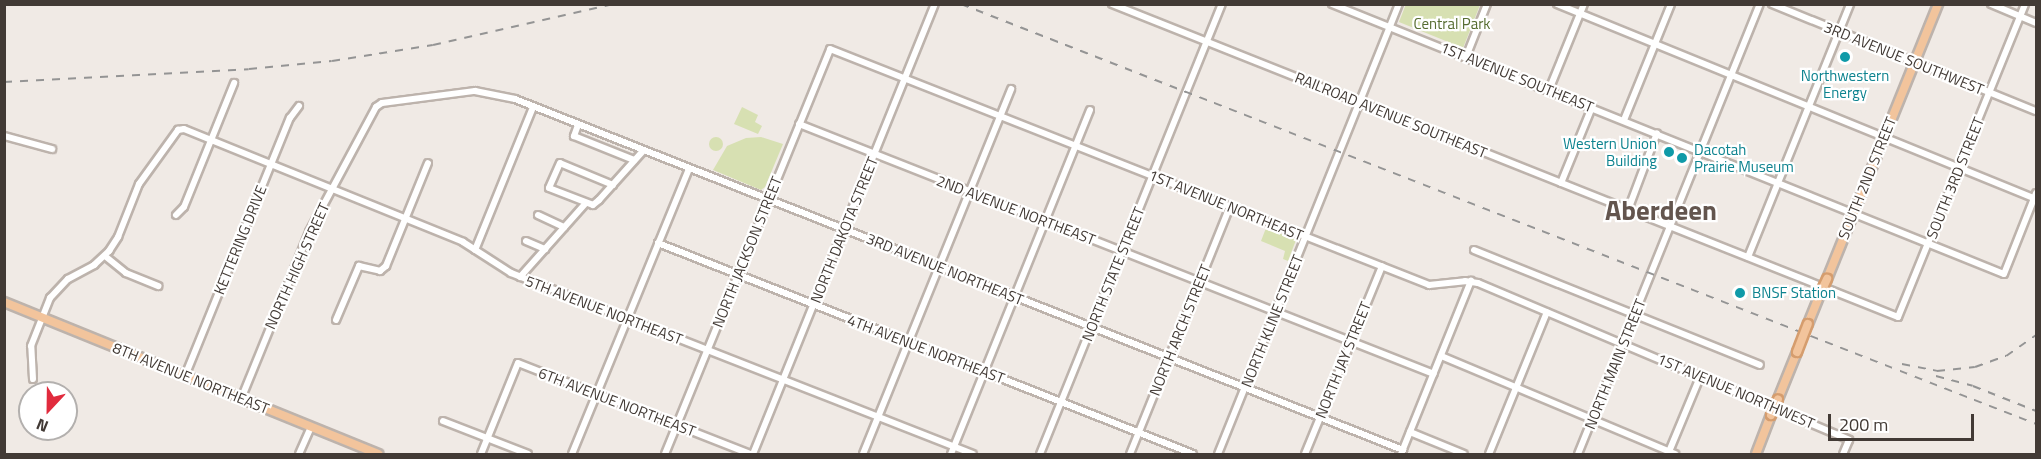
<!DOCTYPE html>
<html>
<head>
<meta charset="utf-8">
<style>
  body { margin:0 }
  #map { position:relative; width:2041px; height:459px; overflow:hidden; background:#f0eae5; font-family:"Titillium Web",sans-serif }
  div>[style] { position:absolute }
  .green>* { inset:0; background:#d7e0b2 }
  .round { border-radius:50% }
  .roads { filter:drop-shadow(2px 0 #bdb3ac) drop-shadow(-2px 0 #bdb3ac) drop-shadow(0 2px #bdb3ac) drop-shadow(0 -2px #bdb3ac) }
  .minor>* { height:6px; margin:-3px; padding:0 3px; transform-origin:3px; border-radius:3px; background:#fff }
  .major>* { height:8px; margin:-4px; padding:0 4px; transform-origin:4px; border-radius:4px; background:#f2c49c }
  .rail>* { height:1.5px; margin-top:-0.75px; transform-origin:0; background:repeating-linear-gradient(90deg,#949494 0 8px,transparent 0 16px) }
  .bridges { filter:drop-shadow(2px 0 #d59d6e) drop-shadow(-2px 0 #d59d6e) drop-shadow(0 2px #d59d6e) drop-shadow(0 -2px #d59d6e) }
  .major-bridge>* { height:8px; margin:-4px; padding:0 4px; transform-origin:4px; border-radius:4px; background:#f2c49c }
  .dots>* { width:16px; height:16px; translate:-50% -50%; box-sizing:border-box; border:3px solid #fff; border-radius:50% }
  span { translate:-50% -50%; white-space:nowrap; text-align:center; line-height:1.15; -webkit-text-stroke:4.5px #fff; paint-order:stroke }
  .park-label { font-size:15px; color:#566c30 }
  .street-label { font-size:15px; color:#423a35 }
  .culture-label { font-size:15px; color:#0d838f }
  .right { translate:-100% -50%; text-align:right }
  .left { translate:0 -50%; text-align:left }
  .town-label { font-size:27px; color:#63554e; font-weight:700 }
  .frame { position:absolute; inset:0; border:6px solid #423a35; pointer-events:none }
  .north { position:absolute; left:18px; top:381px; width:60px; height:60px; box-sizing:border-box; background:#fff; border:2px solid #b3b0ae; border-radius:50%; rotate:202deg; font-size:16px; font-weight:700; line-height:24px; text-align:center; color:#423a35 }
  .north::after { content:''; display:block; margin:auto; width:21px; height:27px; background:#e12b3d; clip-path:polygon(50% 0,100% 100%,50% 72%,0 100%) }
  .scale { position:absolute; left:1828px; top:414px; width:146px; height:27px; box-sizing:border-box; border:3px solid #423a35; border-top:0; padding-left:8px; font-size:18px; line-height:21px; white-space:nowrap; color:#423a35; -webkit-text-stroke:4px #fff; paint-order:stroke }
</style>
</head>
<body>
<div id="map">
  <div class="green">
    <div style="clip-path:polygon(1406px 4px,1480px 4px,1480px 5px,1463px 48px,1399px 22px)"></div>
    <div style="clip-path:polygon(742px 107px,758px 115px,755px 122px,762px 126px,758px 134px,734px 124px)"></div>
    <div style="clip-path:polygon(761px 137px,783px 144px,765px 187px,761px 190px,713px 170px,727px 146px,746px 138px)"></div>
    <div class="round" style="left:709px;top:137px;width:14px;height:14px"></div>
    <div style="clip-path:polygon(1266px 228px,1296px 240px,1288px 261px,1283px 259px,1285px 251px,1261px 241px)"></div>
  </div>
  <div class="roads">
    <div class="minor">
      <div style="left:1112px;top:4px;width:846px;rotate:21.71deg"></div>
      <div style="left:1898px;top:317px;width:338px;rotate:-67.9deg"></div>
      <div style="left:1332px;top:4px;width:724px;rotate:21.89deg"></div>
      <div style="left:2004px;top:274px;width:87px;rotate:-68.4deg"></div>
      <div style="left:1557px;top:4px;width:517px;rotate:22.15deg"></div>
      <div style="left:1772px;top:4px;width:285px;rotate:22.1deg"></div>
      <div style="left:1991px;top:4px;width:49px;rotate:22.9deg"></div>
      <div style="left:1466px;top:57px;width:57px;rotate:-68.4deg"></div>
      <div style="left:1549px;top:90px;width:93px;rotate:-67.9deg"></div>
      <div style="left:1624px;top:120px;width:125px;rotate:-67.9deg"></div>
      <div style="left:799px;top:124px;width:682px;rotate:21.49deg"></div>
      <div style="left:578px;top:125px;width:12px;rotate:110deg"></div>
      <div style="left:574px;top:136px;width:65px;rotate:21.8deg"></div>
      <div style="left:4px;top:136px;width:50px;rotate:15.2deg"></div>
      <div style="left:1561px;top:183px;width:82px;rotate:-67.8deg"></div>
      <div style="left:613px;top:185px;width:57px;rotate:-157.5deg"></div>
      <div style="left:560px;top:163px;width:27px;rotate:114deg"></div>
      <div style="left:549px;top:188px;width:47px;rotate:21.1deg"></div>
      <div style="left:593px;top:205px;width:8px;rotate:-40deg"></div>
      <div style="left:599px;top:200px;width:66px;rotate:-48.1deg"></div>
      <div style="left:1628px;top:210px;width:82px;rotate:-69.4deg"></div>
      <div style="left:176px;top:215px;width:11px;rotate:-45deg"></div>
      <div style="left:184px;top:207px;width:134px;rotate:-68deg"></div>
      <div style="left:538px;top:215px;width:29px;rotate:25deg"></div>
      <div style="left:526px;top:241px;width:21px;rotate:23deg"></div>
      <div style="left:658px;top:243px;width:575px;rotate:21.52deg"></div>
      <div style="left:475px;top:250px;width:154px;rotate:-67.9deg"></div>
      <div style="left:1474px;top:250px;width:308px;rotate:21.9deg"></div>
      <div style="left:105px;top:256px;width:27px;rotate:39deg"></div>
      <div style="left:126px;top:273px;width:35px;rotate:22deg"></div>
      <div style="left:1748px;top:257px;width:273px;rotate:-68deg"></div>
      <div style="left:520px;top:277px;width:98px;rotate:-48.3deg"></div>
      <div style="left:336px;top:320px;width:59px;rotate:-66.9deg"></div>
      <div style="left:359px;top:266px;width:22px;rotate:13deg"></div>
      <div style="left:380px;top:271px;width:8px;rotate:-40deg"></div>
      <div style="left:386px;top:266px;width:111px;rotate:-67.8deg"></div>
      <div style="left:1441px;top:356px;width:254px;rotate:22.7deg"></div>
      <div style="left:185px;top:376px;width:279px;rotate:-67.9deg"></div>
      <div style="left:290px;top:118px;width:15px;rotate:-53deg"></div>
      <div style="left:33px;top:379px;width:33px;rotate:-93deg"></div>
      <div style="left:31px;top:346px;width:52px;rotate:-68.4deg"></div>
      <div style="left:50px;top:298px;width:26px;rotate:-47deg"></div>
      <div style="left:68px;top:279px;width:30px;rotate:-28deg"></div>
      <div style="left:94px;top:265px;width:21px;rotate:-43deg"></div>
      <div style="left:109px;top:251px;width:17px;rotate:-57deg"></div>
      <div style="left:118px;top:237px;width:57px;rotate:-68.4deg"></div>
      <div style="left:139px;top:184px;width:67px;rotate:-54.2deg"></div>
      <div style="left:178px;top:130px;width:6px;rotate:-9deg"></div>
      <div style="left:184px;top:129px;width:301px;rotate:22deg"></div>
      <div style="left:463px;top:242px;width:57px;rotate:32.9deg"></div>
      <div style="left:511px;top:273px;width:496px;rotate:21.4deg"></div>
      <div style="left:241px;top:399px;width:180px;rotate:-67.8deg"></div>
      <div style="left:309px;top:232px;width:142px;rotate:-61.8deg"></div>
      <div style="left:376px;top:107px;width:7px;rotate:-34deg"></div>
      <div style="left:382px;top:103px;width:94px;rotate:-7.4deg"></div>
      <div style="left:475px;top:91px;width:41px;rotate:11.3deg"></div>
      <div style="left:515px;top:99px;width:955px;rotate:21.57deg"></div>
      <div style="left:443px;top:421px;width:91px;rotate:21.2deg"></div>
      <div style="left:1410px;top:432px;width:58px;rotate:22.2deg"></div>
      <div style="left:299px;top:454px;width:30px;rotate:-66deg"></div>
      <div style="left:481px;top:454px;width:98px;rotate:-67.9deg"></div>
      <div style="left:518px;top:363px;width:249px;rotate:21.4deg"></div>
      <div style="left:572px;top:454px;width:308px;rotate:-67.7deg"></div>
      <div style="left:665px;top:454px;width:437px;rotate:-67.8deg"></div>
      <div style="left:830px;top:49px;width:644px;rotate:21.5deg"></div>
      <div style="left:1429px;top:285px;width:36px;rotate:-6deg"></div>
      <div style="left:1465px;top:281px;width:13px;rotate:9deg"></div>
      <div style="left:1478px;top:283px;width:403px;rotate:22.9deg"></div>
      <div style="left:1849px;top:440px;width:15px;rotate:113deg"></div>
      <div style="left:753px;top:454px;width:485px;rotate:-68deg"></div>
      <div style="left:863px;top:454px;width:394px;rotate:-67.9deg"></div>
      <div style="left:951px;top:454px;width:371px;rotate:-68deg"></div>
      <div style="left:1040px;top:454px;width:485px;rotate:-68deg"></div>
      <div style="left:1130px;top:454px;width:267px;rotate:-68deg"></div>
      <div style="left:1218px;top:454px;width:485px;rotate:-68.1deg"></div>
      <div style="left:1305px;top:454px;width:203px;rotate:-67.7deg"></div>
      <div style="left:1401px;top:454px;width:187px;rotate:-68deg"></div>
      <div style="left:1489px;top:454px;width:153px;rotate:-67.8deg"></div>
      <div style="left:1578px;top:454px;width:485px;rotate:-68deg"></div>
      <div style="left:1668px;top:454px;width:83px;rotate:-67.4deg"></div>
    </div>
    <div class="major">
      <div style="left:1827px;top:279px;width:297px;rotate:-68deg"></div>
      <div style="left:4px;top:302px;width:404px;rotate:22.1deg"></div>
      <div style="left:1808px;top:324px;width:32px;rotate:-68deg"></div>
      <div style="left:1778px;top:399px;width:51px;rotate:-68deg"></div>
      <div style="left:1756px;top:454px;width:42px;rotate:-69deg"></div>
    </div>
  </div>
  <div class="rail">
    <div style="left:961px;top:4px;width:1154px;rotate:21.34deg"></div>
    <div style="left:4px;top:82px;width:245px;rotate:-3deg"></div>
    <div style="left:249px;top:69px;width:83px;rotate:-5.5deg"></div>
    <div style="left:332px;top:61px;width:102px;rotate:-9deg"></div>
    <div style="left:433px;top:45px;width:185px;rotate:-12.8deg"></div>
    <div style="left:1902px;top:364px;width:36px;rotate:11deg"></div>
    <div style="left:1937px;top:371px;width:38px;rotate:-6deg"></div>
    <div style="left:1975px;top:367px;width:33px;rotate:-20deg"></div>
    <div style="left:2006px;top:356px;width:37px;rotate:-35deg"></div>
    <div style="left:1936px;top:376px;width:38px;rotate:15deg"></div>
    <div style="left:1973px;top:386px;width:68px;rotate:21.6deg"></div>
  </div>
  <div class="bridges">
    <div class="major-bridge">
      <div style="left:1820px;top:294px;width:17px;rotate:-65deg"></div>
      <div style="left:1797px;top:352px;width:30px;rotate:-69deg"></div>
      <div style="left:1771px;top:415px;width:17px;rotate:-66deg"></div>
    </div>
  </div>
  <div class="dots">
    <div style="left:1845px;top:57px;background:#0f9aa8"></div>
    <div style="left:1669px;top:152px;background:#0f9aa8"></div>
    <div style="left:1682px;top:158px;background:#0f9aa8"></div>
    <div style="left:1740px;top:293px;background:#0f9aa8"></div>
  </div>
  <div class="park-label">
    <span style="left:1452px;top:24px">Central Park</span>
  </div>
  <div class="street-label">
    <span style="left:1904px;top:58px;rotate:22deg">3RD AVENUE SOUTHWEST</span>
    <span style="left:1517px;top:77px;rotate:22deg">1ST AVENUE SOUTHEAST</span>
    <span style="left:1391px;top:115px;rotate:22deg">RAILROAD AVENUE SOUTHEAST</span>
    <span style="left:1867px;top:178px;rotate:-68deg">SOUTH 2ND STREET</span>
    <span style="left:1955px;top:178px;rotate:-68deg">SOUTH 3RD STREET</span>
    <span style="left:1226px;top:205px;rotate:22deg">1ST AVENUE NORTHEAST</span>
    <span style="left:1016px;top:210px;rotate:21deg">2ND AVENUE NORTHEAST</span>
    <span style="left:844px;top:230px;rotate:-68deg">NORTH DAKOTA STREET</span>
    <span style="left:240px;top:240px;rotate:-68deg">KETTERING DRIVE</span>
    <span style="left:747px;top:252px;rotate:-68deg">NORTH JACKSON STREET</span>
    <span style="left:297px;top:266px;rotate:-66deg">NORTH HIGH STREET</span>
    <span style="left:945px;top:269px;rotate:22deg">3RD AVENUE NORTHEAST</span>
    <span style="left:1113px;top:274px;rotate:-68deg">NORTH STATE STREET</span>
    <span style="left:604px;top:310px;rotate:21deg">5TH AVENUE NORTHEAST</span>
    <span style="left:1272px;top:321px;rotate:-68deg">NORTH KLINE STREET</span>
    <span style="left:1180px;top:330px;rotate:-68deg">NORTH ARCH STREET</span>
    <span style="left:926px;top:349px;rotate:21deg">4TH AVENUE NORTHEAST</span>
    <span style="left:1343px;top:360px;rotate:-68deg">NORTH JAY STREET</span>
    <span style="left:1615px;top:364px;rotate:-68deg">NORTH MAIN STREET</span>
    <span style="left:191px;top:378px;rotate:22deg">8TH AVENUE NORTHEAST</span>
    <span style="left:1736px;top:391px;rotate:23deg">1ST AVENUE NORTHWEST</span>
    <span style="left:617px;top:402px;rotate:21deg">6TH AVENUE NORTHEAST</span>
  </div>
  <div class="culture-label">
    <span style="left:1845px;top:84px">Northwestern<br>Energy</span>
    <span class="right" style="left:1657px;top:152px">Western Union<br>Building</span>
    <span class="left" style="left:1694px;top:158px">Dacotah<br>Prairie Museum</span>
    <span class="left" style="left:1752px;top:293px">BNSF Station</span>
  </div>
  <div class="town-label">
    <span style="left:1661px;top:210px">Aberdeen</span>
  </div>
  <div class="frame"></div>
  <div class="north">N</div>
  <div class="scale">200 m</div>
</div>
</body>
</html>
